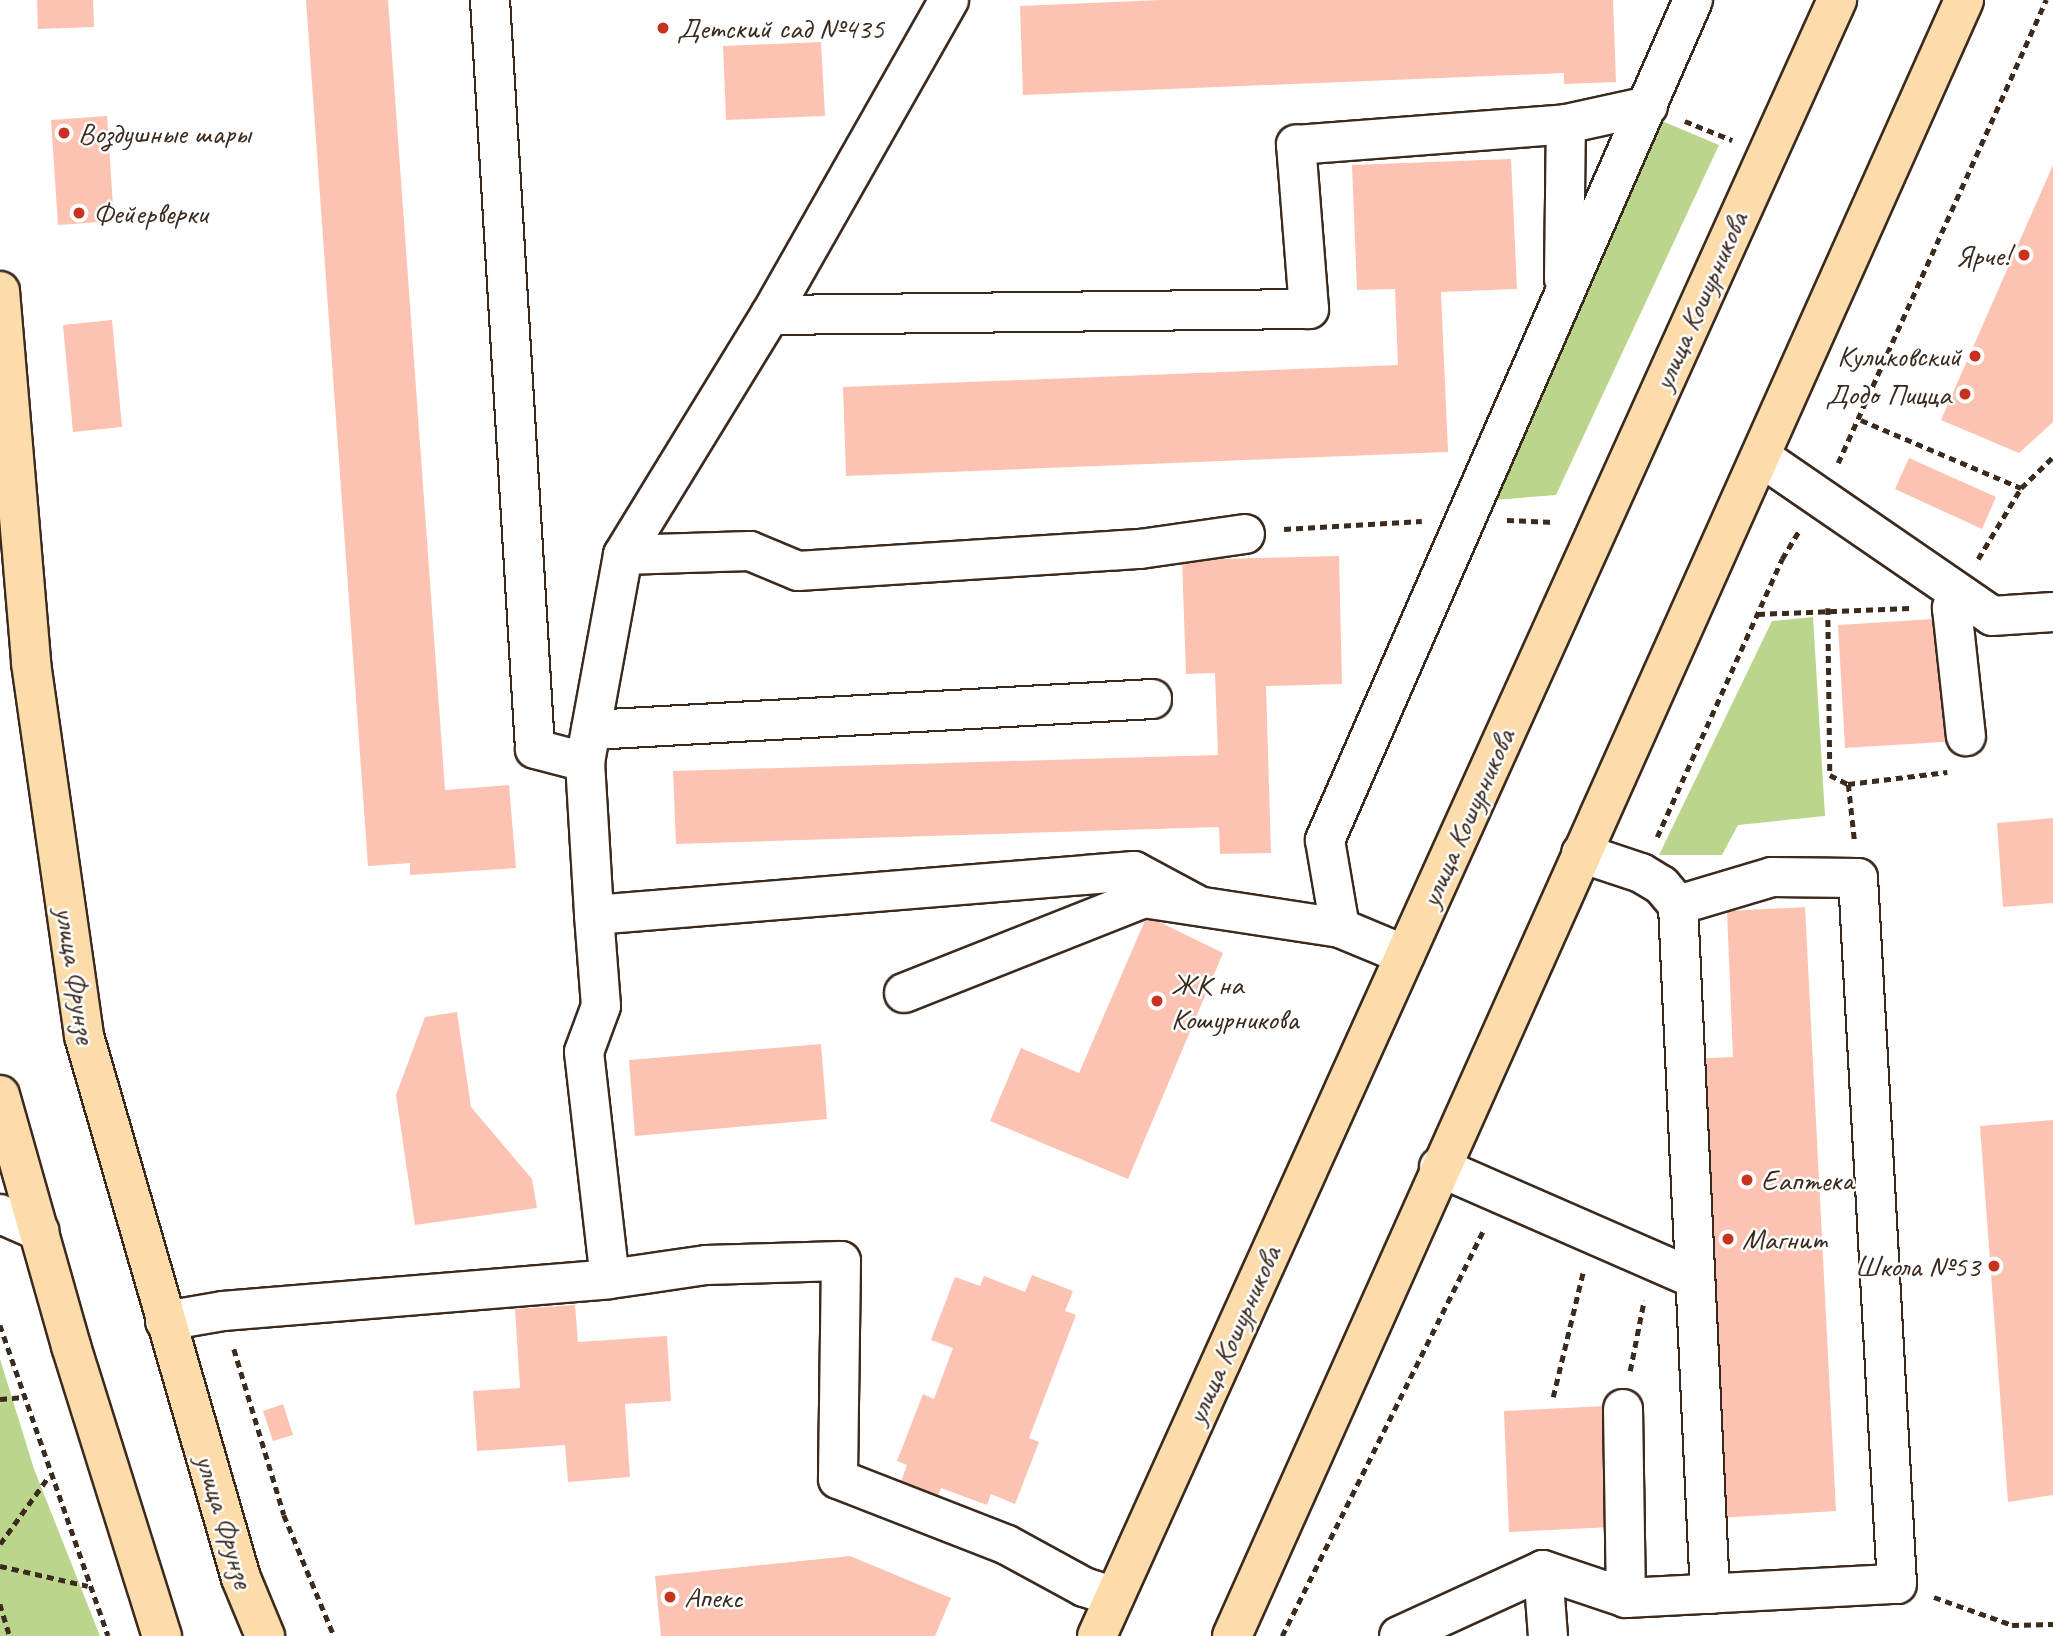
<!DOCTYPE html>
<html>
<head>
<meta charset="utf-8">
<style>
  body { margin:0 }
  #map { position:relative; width:2053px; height:1636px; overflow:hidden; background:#fff; font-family:Caveat,sans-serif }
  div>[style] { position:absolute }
  .green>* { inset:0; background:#bcd58c }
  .building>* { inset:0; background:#fcc3b2 }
  .path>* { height:4.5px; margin-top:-2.25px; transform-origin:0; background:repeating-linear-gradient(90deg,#3b2a1e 0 7px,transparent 0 12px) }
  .roads { filter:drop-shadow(2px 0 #3b2a1e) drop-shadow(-2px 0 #3b2a1e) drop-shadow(0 2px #3b2a1e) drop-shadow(0 -2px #3b2a1e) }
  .minor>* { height:38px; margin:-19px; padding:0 19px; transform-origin:19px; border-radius:19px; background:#fff }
  .major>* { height:38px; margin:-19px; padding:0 19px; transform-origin:19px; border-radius:19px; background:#fddcac }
  .dots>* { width:19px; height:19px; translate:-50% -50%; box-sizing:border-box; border:4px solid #fff; border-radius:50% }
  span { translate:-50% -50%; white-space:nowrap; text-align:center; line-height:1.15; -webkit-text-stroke:5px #fff; paint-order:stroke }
  .poi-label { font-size:30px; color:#3b2a1e }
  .left { translate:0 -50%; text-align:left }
  .right { translate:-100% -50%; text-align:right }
  .street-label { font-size:30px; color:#3b2a1e }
</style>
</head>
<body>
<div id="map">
  <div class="green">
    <div style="clip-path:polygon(1655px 118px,1719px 145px,1556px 495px,1482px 501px)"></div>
    <div style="clip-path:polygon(1813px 617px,1825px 816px,1738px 825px,1722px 855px,1659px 855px,1772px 621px)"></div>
    <div style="clip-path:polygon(0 1359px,34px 1469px,100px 1636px,0 1636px)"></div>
  </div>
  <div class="building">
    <div style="clip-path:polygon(37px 0,93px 0,94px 27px,38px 29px)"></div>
    <div style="clip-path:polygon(306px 0,388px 0,445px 790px,509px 785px,516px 868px,410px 875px,410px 863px,368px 866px)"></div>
    <div style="clip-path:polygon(1161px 0,1613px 0,1616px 82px,1564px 84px,1564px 73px,1023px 95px,1020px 6px)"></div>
    <div style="clip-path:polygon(821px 42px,825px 116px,726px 120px,723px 46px)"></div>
    <div style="clip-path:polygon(107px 116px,114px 221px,58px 225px,51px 120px)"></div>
    <div style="clip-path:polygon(1511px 159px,1517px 289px,1441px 292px,1448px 452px,846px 476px,843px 387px,1398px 365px,1395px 289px,1357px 290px,1352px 165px)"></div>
    <div style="clip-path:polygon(2053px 165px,2053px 422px,2019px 453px,1941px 420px)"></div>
    <div style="clip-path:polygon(112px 320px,122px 427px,73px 432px,63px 325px)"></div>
    <div style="clip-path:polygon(1909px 458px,1996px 497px,1982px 529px,1895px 489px)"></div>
    <div style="clip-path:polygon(1339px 556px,1342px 684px,1266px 686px,1271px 853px,1220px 854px,1219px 827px,676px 844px,673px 771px,1218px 755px,1215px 673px,1186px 674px,1182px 560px)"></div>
    <div style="clip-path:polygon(1950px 618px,1958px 741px,1845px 748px,1838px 625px)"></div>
    <div style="clip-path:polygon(2053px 818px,2053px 903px,2003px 907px,1997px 823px)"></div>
    <div style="clip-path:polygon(1805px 907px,1836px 1511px,1716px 1518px,1691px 1059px,1733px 1057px,1727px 911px)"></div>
    <div style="clip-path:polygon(1147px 916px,1223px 953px,1128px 1179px,990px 1121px,1021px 1048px,1079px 1073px)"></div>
    <div style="clip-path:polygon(457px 1012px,471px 1107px,532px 1179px,537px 1208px,415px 1225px,396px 1095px,425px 1017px)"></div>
    <div style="clip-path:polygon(821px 1044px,827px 1119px,635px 1136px,629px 1060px)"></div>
    <div style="clip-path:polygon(2053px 1120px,2053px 1495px,2008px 1502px,1980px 1126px)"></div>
    <div style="clip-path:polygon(1032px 1275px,1073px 1291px,1065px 1311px,1076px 1315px,1029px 1438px,1039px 1442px,1015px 1504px,991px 1494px,987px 1505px,941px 1488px,934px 1507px,897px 1493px,907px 1465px,897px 1461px,923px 1394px,934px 1399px,953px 1348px,931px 1340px,955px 1277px,980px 1286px,984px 1276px,1025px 1292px)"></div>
    <div style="clip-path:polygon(575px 1305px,578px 1342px,667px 1336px,671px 1401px,625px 1404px,630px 1477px,568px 1482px,565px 1445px,477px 1451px,473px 1391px,520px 1388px,515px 1309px)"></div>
    <div style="clip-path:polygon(283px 1404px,293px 1435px,273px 1441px,263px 1411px)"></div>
    <div style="clip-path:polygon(1607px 1406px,1613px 1527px,1509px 1532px,1504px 1411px)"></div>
    <div style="clip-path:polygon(850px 1556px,951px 1598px,935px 1636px,661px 1636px,655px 1576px)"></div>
  </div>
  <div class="path">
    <div style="left:1685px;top:121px;width:51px;rotate:22deg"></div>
    <div style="left:1861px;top:420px;width:174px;rotate:23deg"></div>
    <div style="left:2021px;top:488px;width:45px;rotate:-44.1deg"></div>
    <div style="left:1838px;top:463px;width:508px;rotate:-65.81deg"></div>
    <div style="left:1507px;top:520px;width:48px;rotate:2.4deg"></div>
    <div style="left:1284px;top:529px;width:138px;rotate:-3.3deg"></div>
    <div style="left:1978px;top:559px;width:83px;rotate:-58.8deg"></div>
    <div style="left:1828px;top:608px;width:167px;rotate:89.3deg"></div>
    <div style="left:1830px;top:775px;width:20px;rotate:27deg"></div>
    <div style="left:1758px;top:614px;width:152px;rotate:-2.3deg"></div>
    <div style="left:1657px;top:837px;width:305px;rotate:-65.8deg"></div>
    <div style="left:1782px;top:559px;width:33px;rotate:-59deg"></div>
    <div style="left:1854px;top:839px;width:55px;rotate:-96.2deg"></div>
    <div style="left:1848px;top:784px;width:100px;rotate:-6.9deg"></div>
    <div style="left:0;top:1325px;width:329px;rotate:70.8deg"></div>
    <div style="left:234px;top:1349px;width:173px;rotate:73.2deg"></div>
    <div style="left:284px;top:1515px;width:131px;rotate:67.5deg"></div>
    <div style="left:1630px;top:1371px;width:72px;rotate:-78.8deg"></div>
    <div style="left:1553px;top:1397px;width:129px;rotate:-76.5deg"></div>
    <div style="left:0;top:1399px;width:24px;rotate:-5deg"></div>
    <div style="left:0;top:1544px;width:84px;rotate:-54.2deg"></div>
    <div style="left:0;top:1566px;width:90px;rotate:12.8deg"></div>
    <div style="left:1934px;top:1597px;width:83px;rotate:19.7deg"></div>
    <div style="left:2012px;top:1625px;width:41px;rotate:-1.4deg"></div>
    <div style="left:0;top:1604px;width:34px;rotate:73deg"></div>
    <div style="left:1282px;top:1636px;width:454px;rotate:-63.6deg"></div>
  </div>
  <div class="roads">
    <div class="minor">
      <div style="left:490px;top:0;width:750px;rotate:86.56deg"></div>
      <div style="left:535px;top:749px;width:52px;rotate:14.6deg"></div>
      <div style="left:949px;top:0;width:362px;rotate:119.6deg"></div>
      <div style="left:770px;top:315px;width:281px;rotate:121.5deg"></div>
      <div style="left:623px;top:555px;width:210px;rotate:100.4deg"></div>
      <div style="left:585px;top:762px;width:153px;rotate:86.6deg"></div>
      <div style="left:594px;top:915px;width:542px;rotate:-4.66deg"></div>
      <div style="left:1134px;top:871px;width:74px;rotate:28.3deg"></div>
      <div style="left:1564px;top:279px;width:155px;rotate:-89.3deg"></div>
      <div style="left:770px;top:315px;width:539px;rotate:-0.64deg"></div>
      <div style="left:1309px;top:309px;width:165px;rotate:-94.5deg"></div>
      <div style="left:1296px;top:145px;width:271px;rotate:-4.4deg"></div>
      <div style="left:1566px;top:124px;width:84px;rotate:-12.4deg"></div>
      <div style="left:1761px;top:457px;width:280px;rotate:34.5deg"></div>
      <div style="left:1992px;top:616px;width:61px;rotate:-3.8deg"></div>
      <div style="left:623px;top:555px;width:127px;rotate:-1.8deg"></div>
      <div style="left:750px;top:551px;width:52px;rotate:22.6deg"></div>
      <div style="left:798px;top:571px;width:343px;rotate:-3.7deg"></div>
      <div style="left:1140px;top:549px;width:106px;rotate:-8.1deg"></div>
      <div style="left:1957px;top:594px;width:15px;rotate:110deg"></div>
      <div style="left:1952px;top:608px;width:129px;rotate:83.8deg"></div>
      <div style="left:591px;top:730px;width:562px;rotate:-3.16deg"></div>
      <div style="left:1678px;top:905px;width:690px;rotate:87.34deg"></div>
      <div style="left:594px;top:915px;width:91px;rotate:85.6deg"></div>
      <div style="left:601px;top:1006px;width:49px;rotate:110.3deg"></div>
      <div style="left:584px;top:1052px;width:228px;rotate:83.5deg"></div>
      <div style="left:1405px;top:955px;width:70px;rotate:-157.4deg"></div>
      <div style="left:1340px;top:928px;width:89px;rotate:-99.7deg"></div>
      <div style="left:1325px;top:840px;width:917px;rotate:-66.34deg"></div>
      <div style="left:904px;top:993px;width:258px;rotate:-21.6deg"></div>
      <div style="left:1144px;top:898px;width:198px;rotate:8.7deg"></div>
      <div style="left:1439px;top:1167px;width:279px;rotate:23.6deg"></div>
      <div style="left:0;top:1214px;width:43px;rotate:23.6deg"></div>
      <div style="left:165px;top:1321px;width:59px;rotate:-9.8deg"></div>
      <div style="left:223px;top:1311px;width:388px;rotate:-4.7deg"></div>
      <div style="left:610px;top:1279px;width:97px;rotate:-8.3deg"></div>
      <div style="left:706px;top:1265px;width:135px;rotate:-1.7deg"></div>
      <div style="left:841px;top:1261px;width:218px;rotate:90.8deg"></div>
      <div style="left:838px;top:1479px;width:181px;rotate:21.3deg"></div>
      <div style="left:1007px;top:1545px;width:88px;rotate:28.6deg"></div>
      <div style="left:1084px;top:1587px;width:32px;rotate:18deg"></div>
      <div style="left:1623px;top:1409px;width:189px;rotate:89.1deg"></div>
      <div style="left:1543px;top:1570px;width:66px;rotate:85.7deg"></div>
      <div style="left:1399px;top:1636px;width:158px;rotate:-24.6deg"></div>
      <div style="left:1543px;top:1570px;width:88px;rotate:18.6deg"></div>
      <div style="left:1626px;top:1598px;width:271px;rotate:-3deg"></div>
      <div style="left:1897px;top:1584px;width:707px;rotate:-93.16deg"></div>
      <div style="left:1858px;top:878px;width:86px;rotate:-179.3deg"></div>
      <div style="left:1772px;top:877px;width:98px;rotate:163.4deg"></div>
      <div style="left:1678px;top:905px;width:26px;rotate:-130deg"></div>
      <div style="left:1661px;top:885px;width:23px;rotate:-149deg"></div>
      <div style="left:1641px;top:873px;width:63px;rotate:-161.6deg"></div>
    </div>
    <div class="major">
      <div style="left:0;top:291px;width:373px;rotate:85.2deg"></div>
      <div style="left:31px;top:663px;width:377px;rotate:81.9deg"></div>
      <div style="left:84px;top:1036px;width:564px;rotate:73.85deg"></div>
      <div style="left:241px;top:1578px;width:63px;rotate:67.5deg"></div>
      <div style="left:0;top:1095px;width:261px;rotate:74.2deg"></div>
      <div style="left:71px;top:1346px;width:304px;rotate:72.6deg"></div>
      <div style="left:1097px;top:1636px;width:1796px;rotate:-65.66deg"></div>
      <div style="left:1232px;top:1636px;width:1792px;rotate:-65.89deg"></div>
    </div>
  </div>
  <div class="dots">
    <div style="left:663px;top:28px;background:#c8321e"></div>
    <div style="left:64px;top:133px;background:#c8321e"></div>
    <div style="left:79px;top:213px;background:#c8321e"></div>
    <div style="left:2024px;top:255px;background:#c8321e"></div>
    <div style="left:1975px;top:356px;background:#c8321e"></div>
    <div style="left:1965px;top:394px;background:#c8321e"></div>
    <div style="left:1157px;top:1001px;background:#c8321e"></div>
    <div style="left:1747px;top:1180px;background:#c8321e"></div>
    <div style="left:1728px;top:1239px;background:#c8321e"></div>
    <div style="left:1994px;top:1266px;background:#c8321e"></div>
    <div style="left:670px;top:1597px;background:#c8321e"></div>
  </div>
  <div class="poi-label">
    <span class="left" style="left:677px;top:28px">Детский сад №435</span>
    <span class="left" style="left:78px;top:133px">Воздушные шары</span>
    <span class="left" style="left:93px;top:213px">Фейерверки</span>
    <span class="right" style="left:2010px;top:255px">Ярче!</span>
    <span class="right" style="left:1961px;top:356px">Куликовский</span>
    <span class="right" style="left:1951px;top:394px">Додо Пицца</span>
    <span class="left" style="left:1171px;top:1001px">ЖК на<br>Кошурникова</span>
    <span class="left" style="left:1761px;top:1180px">Еаптека</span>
    <span class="left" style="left:1742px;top:1239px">Магнит</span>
    <span class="right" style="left:1980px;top:1266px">Школа №53</span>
    <span class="left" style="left:684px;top:1597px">Апекс</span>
  </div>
  <div class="street-label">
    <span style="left:1700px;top:301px;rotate:-66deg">улица Кошурникова</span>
    <span style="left:1467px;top:818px;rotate:-66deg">улица Кошурникова</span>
    <span style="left:76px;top:975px;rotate:81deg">улица Фрунзе</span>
    <span style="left:1233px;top:1335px;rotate:-66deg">улица Кошурникова</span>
    <span style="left:225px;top:1521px;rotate:73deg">улица Фрунзе</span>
  </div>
</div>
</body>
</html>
